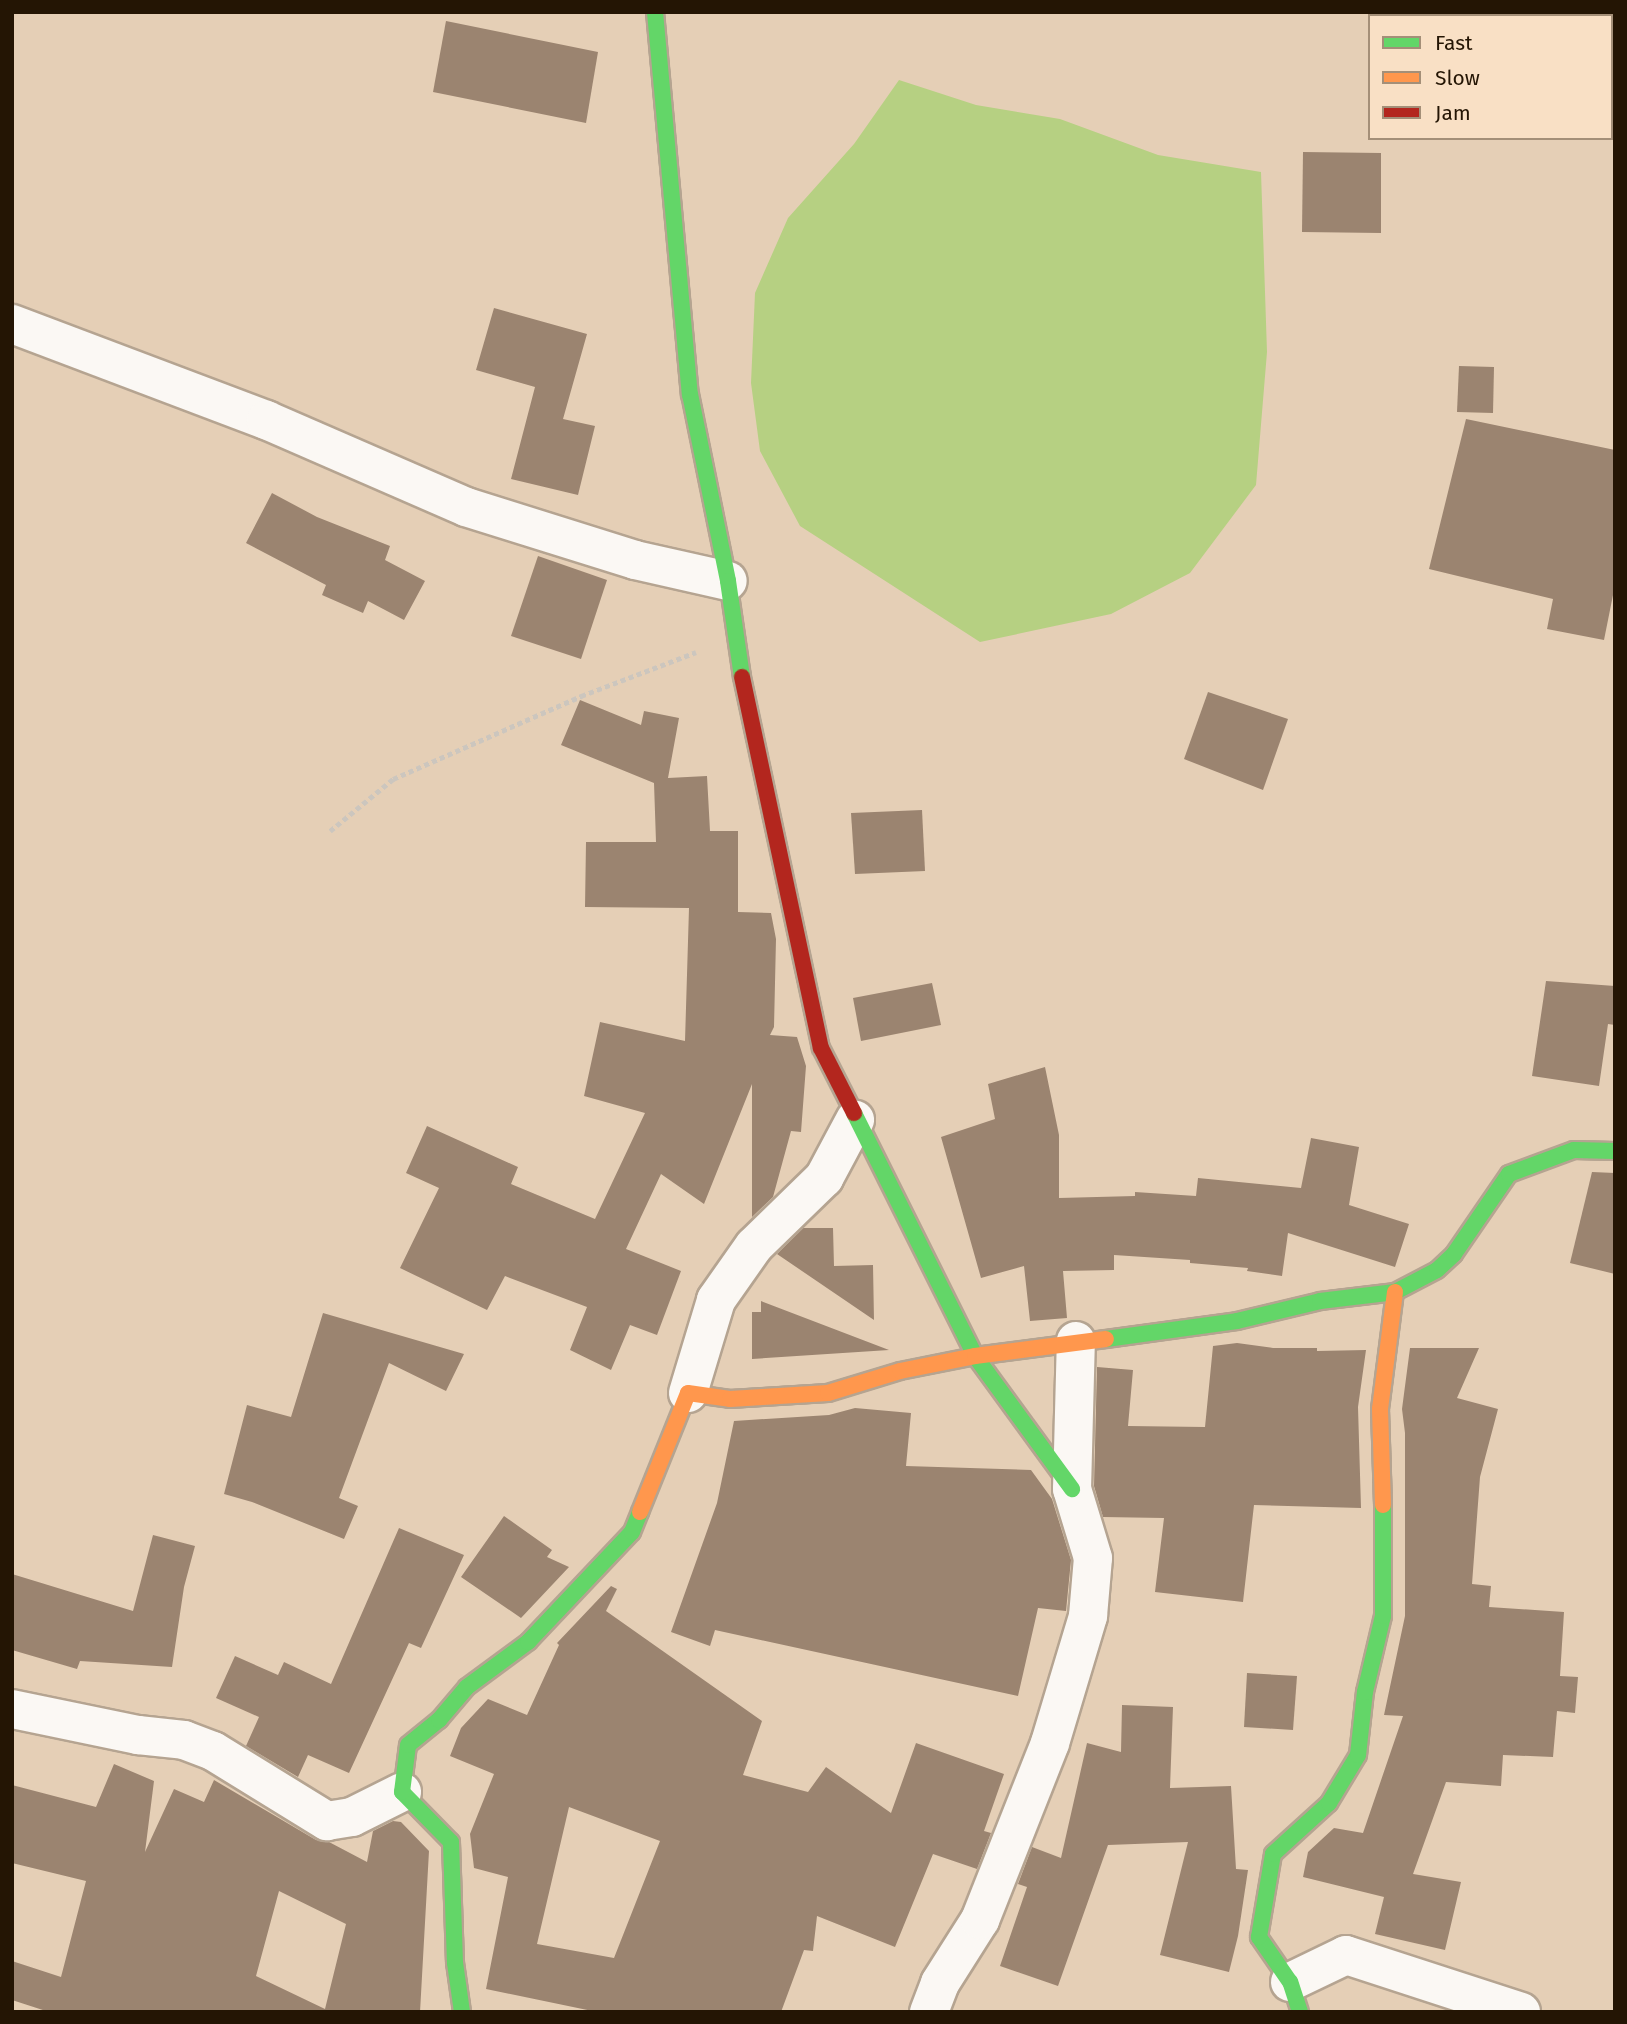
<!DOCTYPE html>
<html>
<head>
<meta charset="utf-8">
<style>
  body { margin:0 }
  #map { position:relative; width:1627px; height:2024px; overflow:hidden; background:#e5cfb6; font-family:"Fira Sans",sans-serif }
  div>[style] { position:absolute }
  .water>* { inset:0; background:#b6d082 }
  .building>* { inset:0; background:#9b8470 }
  .path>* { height:4.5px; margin-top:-2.25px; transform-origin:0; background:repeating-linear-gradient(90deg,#ccc6be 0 5px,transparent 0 8.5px) }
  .roads { filter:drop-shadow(2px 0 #b5a491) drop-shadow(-2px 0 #b5a491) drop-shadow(0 2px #b5a491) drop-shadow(0 -2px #b5a491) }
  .street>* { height:38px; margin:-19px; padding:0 19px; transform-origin:19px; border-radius:19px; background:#fbf8f4 }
  .fast>* { height:16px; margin:-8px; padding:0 8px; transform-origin:8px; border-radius:8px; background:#63d668 }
  .slow>* { height:16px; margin:-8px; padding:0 8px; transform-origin:8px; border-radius:8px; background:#ff974d }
  .jam>* { height:16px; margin:-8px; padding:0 8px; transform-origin:8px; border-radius:8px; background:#b3261e }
  span { translate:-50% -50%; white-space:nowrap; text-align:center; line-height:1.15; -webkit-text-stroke:7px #f9e0c5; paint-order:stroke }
  .frame { position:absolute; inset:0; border:14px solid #241504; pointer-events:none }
  .legend { position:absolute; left:1368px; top:14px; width:245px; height:126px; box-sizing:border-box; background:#f9e0c5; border:2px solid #a48f78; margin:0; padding:9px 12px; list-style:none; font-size:21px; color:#241504 }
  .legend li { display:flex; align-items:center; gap:14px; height:35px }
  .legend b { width:35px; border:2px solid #a48f78 }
</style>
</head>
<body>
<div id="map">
  <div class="water">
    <div style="clip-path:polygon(899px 80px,976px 105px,1060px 119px,1158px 155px,1261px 172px,1267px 352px,1256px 485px,1190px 573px,1111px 614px,980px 642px,800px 526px,760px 451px,751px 383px,755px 293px,788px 218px,854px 144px)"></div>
  </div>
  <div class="building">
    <div style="clip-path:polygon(446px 21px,598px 52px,586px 123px,433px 92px)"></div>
    <div style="clip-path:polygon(1303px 152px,1381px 153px,1381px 233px,1302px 232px)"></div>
    <div style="clip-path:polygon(494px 308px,587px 334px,563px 419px,595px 426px,578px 495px,511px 479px,535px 387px,476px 370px)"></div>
    <div style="clip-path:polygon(1459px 366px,1494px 367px,1493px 413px,1457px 412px)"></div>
    <div style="clip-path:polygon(1466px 419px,1615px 450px,1615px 585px,1604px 640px,1547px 629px,1553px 599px,1429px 569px)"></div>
    <div style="clip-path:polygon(272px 493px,317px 517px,390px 546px,385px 560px,425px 581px,404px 620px,368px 601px,363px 613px,322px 595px,326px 585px,246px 543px)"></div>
    <div style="clip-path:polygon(538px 556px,607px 580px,581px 659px,511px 636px)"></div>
    <div style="clip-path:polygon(1208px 692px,1288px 719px,1263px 790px,1184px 759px)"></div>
    <div style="clip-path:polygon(580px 700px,641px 725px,644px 711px,679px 718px,668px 778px,707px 776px,710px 831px,738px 831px,738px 912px,771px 913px,776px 939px,774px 1027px,770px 1035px,797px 1037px,806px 1066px,801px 1132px,791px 1131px,773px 1197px,752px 1217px,752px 1084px,704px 1204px,661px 1174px,626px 1249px,681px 1271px,657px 1335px,630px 1325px,611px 1370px,570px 1350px,587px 1307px,505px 1276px,487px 1310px,400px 1268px,439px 1188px,406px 1173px,427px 1126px,518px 1167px,511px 1184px,595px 1219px,645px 1113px,584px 1096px,600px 1022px,685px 1041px,689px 908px,585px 907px,586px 842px,656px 842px,654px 783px,561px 745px)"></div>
    <div style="clip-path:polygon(922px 810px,925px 871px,855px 874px,851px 813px)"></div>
    <div style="clip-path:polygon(1546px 981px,1615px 986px,1615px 1025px,1608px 1024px,1599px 1086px,1532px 1076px)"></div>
    <div style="clip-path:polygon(932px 983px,941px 1025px,861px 1041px,853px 998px)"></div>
    <div style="clip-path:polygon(1045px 1067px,1059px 1135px,1059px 1198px,1135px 1196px,1135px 1192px,1196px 1196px,1198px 1178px,1301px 1188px,1311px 1138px,1359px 1147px,1349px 1205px,1409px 1224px,1395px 1267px,1288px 1233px,1282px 1276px,1247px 1271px,1248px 1268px,1190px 1263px,1190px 1260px,1114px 1255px,1114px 1270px,1063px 1271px,1067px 1318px,1030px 1321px,1024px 1266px,981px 1278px,941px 1137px,995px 1119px,988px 1084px)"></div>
    <div style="clip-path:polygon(1592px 1172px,1615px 1173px,1615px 1274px,1570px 1263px)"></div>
    <div style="clip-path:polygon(803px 1228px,833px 1228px,834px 1266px,873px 1265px,874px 1320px,777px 1254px)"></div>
    <div style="clip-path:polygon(761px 1301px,889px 1350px,752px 1359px,752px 1312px,761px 1312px)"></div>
    <div style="clip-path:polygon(323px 1313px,464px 1354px,446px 1391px,389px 1363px,339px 1498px,358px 1506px,344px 1539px,252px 1502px,224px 1494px,247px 1405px,291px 1417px)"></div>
    <div style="clip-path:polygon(1237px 1343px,1273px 1348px,1317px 1348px,1317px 1351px,1366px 1350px,1358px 1407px,1361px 1508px,1254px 1505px,1243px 1602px,1155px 1592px,1164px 1518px,1103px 1517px,1094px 1486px,1097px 1367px,1133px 1370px,1128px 1426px,1205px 1427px,1213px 1346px)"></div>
    <div style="clip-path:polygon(1410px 1348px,1479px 1348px,1457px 1398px,1498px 1409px,1480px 1477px,1472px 1584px,1491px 1586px,1489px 1607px,1564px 1612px,1560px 1676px,1578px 1677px,1575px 1713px,1557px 1711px,1553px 1757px,1503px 1755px,1501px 1786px,1446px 1782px,1413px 1874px,1461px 1882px,1445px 1950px,1375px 1934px,1384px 1897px,1303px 1877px,1308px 1852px,1334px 1828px,1363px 1833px,1403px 1716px,1384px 1715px,1405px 1616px,1405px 1433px,1402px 1409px)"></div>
    <div style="clip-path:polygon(855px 1408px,911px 1413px,906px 1466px,1031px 1470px,1052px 1499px,1071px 1560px,1066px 1611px,1038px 1608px,1018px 1696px,715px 1630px,710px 1646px,671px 1632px,717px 1503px,734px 1421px,829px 1415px)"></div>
    <div style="clip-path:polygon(504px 1516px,552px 1550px,547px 1557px,569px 1567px,521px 1618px,461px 1577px)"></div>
    <div style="clip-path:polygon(399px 1528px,464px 1555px,421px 1648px,409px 1643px,349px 1773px,308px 1755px,298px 1777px,246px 1746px,259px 1717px,216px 1698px,235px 1656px,278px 1675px,284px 1662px,331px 1684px)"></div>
    <div style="clip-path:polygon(153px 1535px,195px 1546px,184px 1587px,172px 1667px,80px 1661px,77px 1669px,12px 1650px,12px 1574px,133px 1611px)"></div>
    <div style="clip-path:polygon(evenodd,611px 1586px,617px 1589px,606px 1611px,762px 1721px,743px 1775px,808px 1792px,826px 1767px,891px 1813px,916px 1743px,1004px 1774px,984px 1831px,991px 1833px,977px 1869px,933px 1854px,895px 1947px,817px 1916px,813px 1951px,804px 1950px,781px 2012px,597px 2012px,486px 1989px,508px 1877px,474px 1868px,470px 1834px,494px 1774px,450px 1756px,461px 1728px,488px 1699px,527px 1715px,559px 1645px,557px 1643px,611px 1586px,569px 1807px,660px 1841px,614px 1958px,537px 1944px,569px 1807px)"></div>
    <div style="clip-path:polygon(1247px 1673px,1297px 1676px,1293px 1730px,1244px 1727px)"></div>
    <div style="clip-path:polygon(1122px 1705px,1173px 1707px,1170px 1788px,1231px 1786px,1236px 1869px,1248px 1870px,1238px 1936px,1229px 1972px,1160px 1955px,1188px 1842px,1108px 1845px,1058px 1986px,1000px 1966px,1027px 1887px,1018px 1884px,1032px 1847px,1061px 1858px,1087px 1743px,1121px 1752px)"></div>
    <div style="clip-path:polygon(evenodd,114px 1764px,154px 1781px,145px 1852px,174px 1789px,204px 1802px,214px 1780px,316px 1840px,329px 1842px,367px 1862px,373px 1831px,393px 1821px,401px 1822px,429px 1851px,420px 2012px,49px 2012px,12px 2000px,12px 1961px,61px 1977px,86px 1881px,12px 1863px,12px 1785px,96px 1807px,114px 1764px,279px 1891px,346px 1924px,325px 2009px,256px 1976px,279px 1891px)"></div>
  </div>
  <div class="path">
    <div style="left:330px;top:831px;width:82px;rotate:-39.5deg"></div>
    <div style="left:393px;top:779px;width:206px;rotate:-23.8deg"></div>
    <div style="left:581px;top:696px;width:123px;rotate:-20.9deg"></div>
  </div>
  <div class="roads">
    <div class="street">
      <div style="left:12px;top:324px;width:272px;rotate:20.7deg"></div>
      <div style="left:266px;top:420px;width:218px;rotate:23.5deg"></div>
      <div style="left:466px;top:507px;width:177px;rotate:17.4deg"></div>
      <div style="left:635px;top:560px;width:95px;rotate:12.7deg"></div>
      <div style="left:688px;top:1393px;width:97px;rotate:-73.2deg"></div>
      <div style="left:716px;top:1300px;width:66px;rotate:-54.9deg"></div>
      <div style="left:754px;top:1246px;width:98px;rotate:-44.2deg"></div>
      <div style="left:824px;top:1178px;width:66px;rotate:-61.9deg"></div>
      <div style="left:12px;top:1709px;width:129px;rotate:11.7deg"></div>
      <div style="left:138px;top:1735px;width:46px;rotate:6.2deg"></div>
      <div style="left:184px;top:1740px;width:31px;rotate:21deg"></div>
      <div style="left:213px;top:1751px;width:134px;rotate:31.6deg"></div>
      <div style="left:327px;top:1821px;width:25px;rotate:-9deg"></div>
      <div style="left:352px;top:1817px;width:56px;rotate:-26.6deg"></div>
      <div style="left:1290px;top:1982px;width:62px;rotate:-25.7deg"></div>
      <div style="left:1346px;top:1955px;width:184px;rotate:18deg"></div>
      <div style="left:929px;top:2012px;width:31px;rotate:-69deg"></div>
      <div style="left:940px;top:1983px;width:75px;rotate:-57.6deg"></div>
      <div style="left:980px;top:1920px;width:190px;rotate:-68.4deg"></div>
      <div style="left:1050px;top:1743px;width:133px;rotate:-73.3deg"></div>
      <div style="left:1088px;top:1616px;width:58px;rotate:-85.1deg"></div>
      <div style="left:1093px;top:1558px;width:72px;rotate:-106.9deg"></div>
      <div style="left:1072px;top:1489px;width:148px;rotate:-88.5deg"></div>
    </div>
    <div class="fast">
      <div style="left:655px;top:12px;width:384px;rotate:84.8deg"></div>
      <div style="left:690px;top:394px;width:191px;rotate:78.5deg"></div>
      <div style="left:728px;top:581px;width:97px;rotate:81.7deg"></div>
      <div style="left:854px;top:1113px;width:271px;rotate:63.5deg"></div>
      <div style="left:975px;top:1356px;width:165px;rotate:53.9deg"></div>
      <div style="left:1106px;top:1339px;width:132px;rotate:-7.8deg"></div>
      <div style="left:1237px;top:1321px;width:85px;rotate:-13.5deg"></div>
      <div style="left:1320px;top:1301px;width:76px;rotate:-6.8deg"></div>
      <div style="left:1395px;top:1292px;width:47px;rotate:-27.6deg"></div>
      <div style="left:1437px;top:1270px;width:23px;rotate:-43deg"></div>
      <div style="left:1454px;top:1254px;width:97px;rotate:-55.5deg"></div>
      <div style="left:1509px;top:1174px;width:69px;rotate:-20.3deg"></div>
      <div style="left:1574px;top:1150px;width:41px;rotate:1.4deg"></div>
      <div style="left:462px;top:2012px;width:49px;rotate:-98.1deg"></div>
      <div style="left:455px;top:1963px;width:121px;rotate:-91.9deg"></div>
      <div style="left:451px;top:1842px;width:70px;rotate:-134.4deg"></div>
      <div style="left:402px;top:1792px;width:47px;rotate:-82.7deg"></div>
      <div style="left:408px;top:1745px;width:40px;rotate:-39deg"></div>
      <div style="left:439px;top:1720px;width:43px;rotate:-49.7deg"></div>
      <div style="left:467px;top:1687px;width:76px;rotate:-36.4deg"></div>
      <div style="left:528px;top:1642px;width:151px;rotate:-46.6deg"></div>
      <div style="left:632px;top:1532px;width:22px;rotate:-68deg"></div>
      <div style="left:1300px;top:2012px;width:32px;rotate:-108deg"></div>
      <div style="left:1290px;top:1982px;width:55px;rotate:-124.6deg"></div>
      <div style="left:1259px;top:1937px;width:84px;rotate:-80.4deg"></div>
      <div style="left:1273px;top:1854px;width:76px;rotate:-42.3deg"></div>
      <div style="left:1329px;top:1803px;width:56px;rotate:-58.9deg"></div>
      <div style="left:1358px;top:1755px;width:63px;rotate:-83.7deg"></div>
      <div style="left:1365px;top:1692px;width:78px;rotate:-76.7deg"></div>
      <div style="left:1383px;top:1616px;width:111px;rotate:-90deg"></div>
    </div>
    <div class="slow">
      <div style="left:1383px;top:1505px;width:96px;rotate:-91.8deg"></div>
      <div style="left:1380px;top:1409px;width:118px;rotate:-82.7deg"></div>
      <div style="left:640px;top:1512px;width:128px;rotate:-68deg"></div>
      <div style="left:688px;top:1393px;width:42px;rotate:8.1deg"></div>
      <div style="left:730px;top:1399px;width:98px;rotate:-3.5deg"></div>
      <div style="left:828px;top:1393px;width:75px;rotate:-17deg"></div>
      <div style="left:900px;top:1371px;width:76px;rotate:-11.3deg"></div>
      <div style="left:975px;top:1356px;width:132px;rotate:-7.4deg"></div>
    </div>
    <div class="jam">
      <div style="left:742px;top:677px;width:379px;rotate:78deg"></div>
      <div style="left:821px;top:1048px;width:73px;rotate:63.1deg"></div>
    </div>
  </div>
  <div class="frame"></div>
  <ul class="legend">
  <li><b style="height:9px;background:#63d668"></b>Fast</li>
  <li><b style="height:9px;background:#ff974d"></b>Slow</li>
  <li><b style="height:9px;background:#b3261e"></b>Jam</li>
  </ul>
</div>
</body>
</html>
